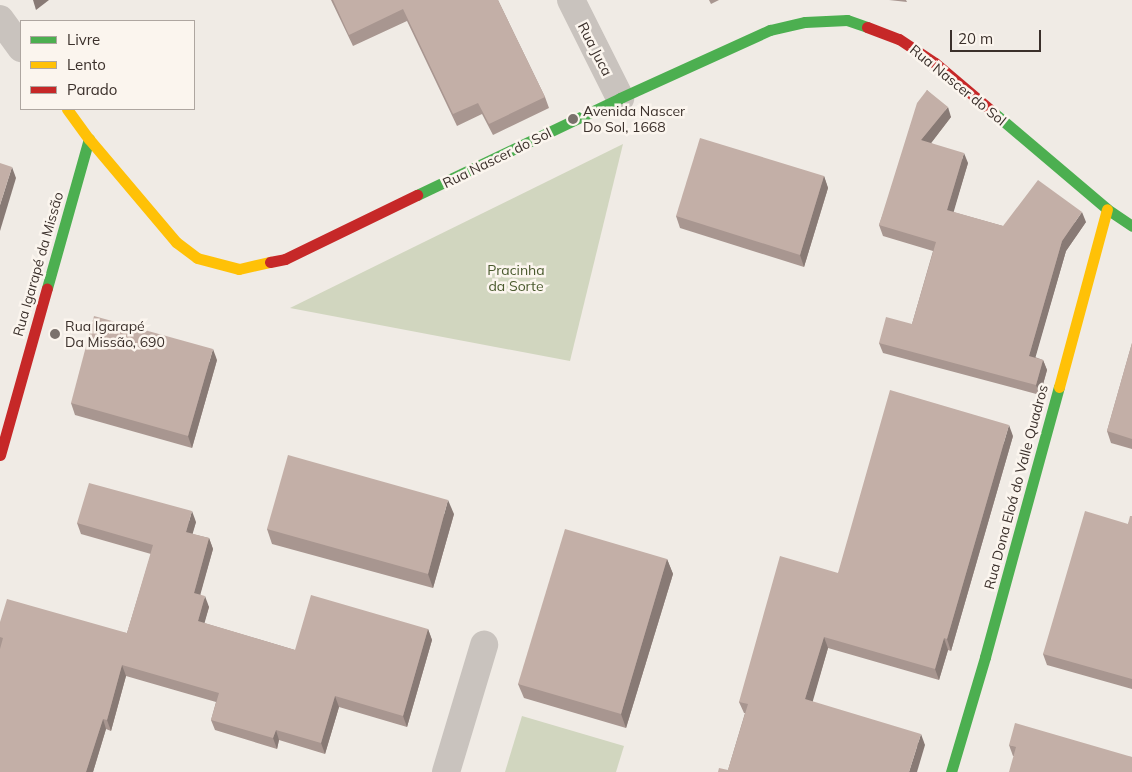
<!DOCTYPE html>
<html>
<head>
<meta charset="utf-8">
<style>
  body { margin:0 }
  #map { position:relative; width:1132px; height:772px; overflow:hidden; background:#f0ebe5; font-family:Mulish,sans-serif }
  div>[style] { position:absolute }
  .green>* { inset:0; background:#d1d6bf }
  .street>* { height:28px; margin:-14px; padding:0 14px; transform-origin:14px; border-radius:14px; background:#c9c3be }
  .fast>* { height:11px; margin:-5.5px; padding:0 5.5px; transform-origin:5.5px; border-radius:5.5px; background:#4caf50 }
  .slow>* { height:11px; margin:-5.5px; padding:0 5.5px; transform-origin:5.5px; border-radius:5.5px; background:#ffc107 }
  .jam>* { height:11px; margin:-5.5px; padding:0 5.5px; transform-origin:5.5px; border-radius:5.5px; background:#c62828 }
  .wall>* { inset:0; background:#a89690 }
  .shaded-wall>* { inset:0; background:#887a75 }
  .building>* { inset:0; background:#c3afa7 }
  .dots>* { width:14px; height:14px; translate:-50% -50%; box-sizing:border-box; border:2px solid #fbf5ee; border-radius:50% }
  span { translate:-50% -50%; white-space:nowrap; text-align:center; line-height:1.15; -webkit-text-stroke:5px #fbf5ee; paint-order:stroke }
  .street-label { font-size:14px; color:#3b302b }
  .poi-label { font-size:14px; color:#3b302b }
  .left { translate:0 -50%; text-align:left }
  .park-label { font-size:14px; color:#4a5a2e }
  .legend { position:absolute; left:20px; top:20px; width:175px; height:90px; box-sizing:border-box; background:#fbf5ee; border:1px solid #aea6a0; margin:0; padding:6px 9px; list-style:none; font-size:15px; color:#3b302b }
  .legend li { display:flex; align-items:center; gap:10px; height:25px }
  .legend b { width:25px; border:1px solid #aea6a0 }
  .scale { position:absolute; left:950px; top:30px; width:91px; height:22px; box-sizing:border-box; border:2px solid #3b302b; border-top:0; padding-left:6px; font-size:15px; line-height:18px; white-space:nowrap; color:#3b302b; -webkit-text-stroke:4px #fbf5ee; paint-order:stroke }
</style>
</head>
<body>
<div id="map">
  <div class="green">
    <div style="clip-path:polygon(623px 144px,570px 361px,290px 308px)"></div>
    <div style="clip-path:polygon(522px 716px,624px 746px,616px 772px,505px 772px)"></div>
  </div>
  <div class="street">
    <div style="left:571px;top:0;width:110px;rotate:63.4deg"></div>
    <div style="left:0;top:19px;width:36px;rotate:54deg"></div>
    <div style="left:446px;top:772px;width:133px;rotate:-73.3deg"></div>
  </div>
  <div class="fast">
    <div style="left:994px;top:113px;width:148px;rotate:40.3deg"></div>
    <div style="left:1107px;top:209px;width:30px;rotate:34deg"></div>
    <div style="left:417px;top:195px;width:225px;rotate:-25.5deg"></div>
    <div style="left:620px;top:98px;width:165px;rotate:-24.4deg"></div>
    <div style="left:770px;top:30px;width:36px;rotate:-13deg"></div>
    <div style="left:805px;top:22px;width:42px;rotate:-2.7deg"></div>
    <div style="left:847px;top:20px;width:21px;rotate:19deg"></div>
    <div style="left:47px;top:288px;width:155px;rotate:-74.3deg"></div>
    <div style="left:951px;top:772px;width:120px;rotate:-73.5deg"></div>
    <div style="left:985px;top:657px;width:280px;rotate:-74.7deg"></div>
  </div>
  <div class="slow">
    <div style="left:67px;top:109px;width:37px;rotate:54deg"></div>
    <div style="left:89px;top:139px;width:135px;rotate:49.8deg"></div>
    <div style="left:176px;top:242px;width:26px;rotate:37deg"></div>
    <div style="left:197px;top:258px;width:43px;rotate:14.7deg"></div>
    <div style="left:239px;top:269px;width:32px;rotate:-13deg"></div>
    <div style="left:1059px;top:387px;width:184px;rotate:-74.9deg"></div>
  </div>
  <div class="jam">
    <div style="left:867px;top:27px;width:34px;rotate:21deg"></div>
    <div style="left:899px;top:39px;width:43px;rotate:33.7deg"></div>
    <div style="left:935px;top:63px;width:77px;rotate:40.3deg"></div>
    <div style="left:270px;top:262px;width:15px;rotate:-11deg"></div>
    <div style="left:285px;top:259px;width:147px;rotate:-25.9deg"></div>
    <div style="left:0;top:455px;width:173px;rotate:-74.3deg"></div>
  </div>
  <div class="wall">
    <div style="clip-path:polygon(331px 0,498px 0,545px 97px,549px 108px,493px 135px,482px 114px,457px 126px,407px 21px,353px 46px)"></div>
    <div style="clip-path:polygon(709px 0,719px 0,711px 4px)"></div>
    <div style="clip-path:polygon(889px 0,906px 0,907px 2px)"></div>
    <div style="clip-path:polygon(927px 90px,951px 117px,931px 143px,968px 163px,953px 212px,1003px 226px,1086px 222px,1066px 251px,1035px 357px,1043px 360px,1047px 370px,1040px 395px,883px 353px,879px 343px,912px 324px,933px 251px,883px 236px,879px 225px)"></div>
    <div style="clip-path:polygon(824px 176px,828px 188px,804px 267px,680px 228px,676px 216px)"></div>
    <div style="clip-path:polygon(1132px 343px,1132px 449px,1111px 443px,1107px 431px)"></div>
    <div style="clip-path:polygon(217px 360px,192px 448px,75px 415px,71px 403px)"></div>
    <div style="clip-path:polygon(1013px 436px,951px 651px,948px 650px,939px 680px,828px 648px,812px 702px,925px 745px,728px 770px,745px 713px,744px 713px,739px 702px,838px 573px)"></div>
    <div style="clip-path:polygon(454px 514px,433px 588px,272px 544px,267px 529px)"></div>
    <div style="clip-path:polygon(1132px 516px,1132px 689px,1047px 665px,1043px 654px,1128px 524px)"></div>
    <div style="clip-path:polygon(196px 522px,192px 534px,209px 538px,213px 549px,200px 594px,209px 607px,204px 623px,295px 650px,428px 629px,432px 640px,407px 727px,339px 707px,325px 754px,279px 740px,277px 749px,215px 730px,211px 720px,216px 702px,126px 676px,111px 731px,106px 729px,93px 772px,0 772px,0 622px,127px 633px,151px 554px,81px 534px,77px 523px)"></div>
    <div style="clip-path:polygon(667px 559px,673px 574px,626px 728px,524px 698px,518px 684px)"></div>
    <div style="clip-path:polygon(1009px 745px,1132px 757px,1013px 756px)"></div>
  </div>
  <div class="shaded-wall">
    <div style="clip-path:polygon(33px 0,49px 0,36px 10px)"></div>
    <div style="clip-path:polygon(948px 107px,951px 117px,925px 151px,921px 140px)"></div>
    <div style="clip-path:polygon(964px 153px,968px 163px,951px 221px,947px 210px)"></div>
    <div style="clip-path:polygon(12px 167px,16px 178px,0 231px,0 205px)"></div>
    <div style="clip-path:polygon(824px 176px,828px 188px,804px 267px,800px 255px)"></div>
    <div style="clip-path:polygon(1082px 212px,1086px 222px,1066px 251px,1033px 366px,1029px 356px,1062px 241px)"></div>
    <div style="clip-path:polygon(213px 349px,217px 360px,192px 448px,188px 436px)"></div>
    <div style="clip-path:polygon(1043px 360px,1047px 370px,1040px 395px,1036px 385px)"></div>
    <div style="clip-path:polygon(1009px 425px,1013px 436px,951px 651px,947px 639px)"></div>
    <div style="clip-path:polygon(448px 500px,454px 514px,433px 588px,428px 574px)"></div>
    <div style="clip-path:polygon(192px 511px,196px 522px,190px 543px,186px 532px)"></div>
    <div style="clip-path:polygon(209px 538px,213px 549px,198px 603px,194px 593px)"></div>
    <div style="clip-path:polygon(667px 559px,673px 574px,626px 728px,621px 714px)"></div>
    <div style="clip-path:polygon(205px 596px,209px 607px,202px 632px,198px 621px)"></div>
    <div style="clip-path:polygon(428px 629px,432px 640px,407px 727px,403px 716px)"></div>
    <div style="clip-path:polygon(824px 637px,828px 648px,810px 711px,805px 699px)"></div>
    <div style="clip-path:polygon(944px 638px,948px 650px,939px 680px,935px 669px)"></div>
    <div style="clip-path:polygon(122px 665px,126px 676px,111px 731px,107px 720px)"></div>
    <div style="clip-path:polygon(335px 696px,339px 707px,325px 754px,321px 743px)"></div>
    <div style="clip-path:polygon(103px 719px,106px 729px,93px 772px,86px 772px)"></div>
    <div style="clip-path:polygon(276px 730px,279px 740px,277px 749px,273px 738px)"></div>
    <div style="clip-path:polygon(921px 734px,925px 745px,917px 772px,909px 772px)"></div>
  </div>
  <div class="building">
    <div style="clip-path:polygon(333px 0,498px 0,545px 97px,489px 124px,478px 103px,453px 114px,403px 9px,349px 35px)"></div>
    <div style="clip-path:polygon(927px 90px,948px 107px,921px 140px,964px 153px,947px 210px,1003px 226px,1038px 180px,1082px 212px,1062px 241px,1029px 356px,1043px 360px,1036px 385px,879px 343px,886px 317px,912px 324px,936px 242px,879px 225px,917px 103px)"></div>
    <div style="clip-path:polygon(700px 138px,824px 176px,800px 255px,676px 216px)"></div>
    <div style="clip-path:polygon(0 163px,12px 167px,0 205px)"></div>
    <div style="clip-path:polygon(94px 316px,213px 349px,188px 436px,71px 403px)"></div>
    <div style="clip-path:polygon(1132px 343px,1132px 439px,1107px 431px)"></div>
    <div style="clip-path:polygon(890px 390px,1009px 425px,947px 639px,944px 638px,935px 669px,824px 637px,805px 699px,921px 734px,909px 772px,718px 772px,719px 768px,728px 770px,748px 704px,739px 702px,780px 556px,838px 573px)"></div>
    <div style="clip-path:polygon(288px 455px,448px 500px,428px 574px,267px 529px)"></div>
    <div style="clip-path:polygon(89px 483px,192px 511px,186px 532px,209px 538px,194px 593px,205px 596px,198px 621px,295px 650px,311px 595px,428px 629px,403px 716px,335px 696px,321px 743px,276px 730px,273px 738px,211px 720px,219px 693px,122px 665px,107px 720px,103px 719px,86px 772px,0 772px,0 649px,3px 638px,0 637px,0 622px,7px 599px,127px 633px,153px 545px,77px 523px)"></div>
    <div style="clip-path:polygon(1085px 511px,1128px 524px,1130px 516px,1132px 516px,1132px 679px,1043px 654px)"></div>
    <div style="clip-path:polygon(565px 529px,667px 559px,621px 714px,518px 684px)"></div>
    <div style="clip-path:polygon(1015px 723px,1132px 757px,1132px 772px,1009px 772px,1016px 747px,1009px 745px)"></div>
  </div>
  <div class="dots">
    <div style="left:573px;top:119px;background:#7a716c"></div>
    <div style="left:55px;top:334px;background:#7a716c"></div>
  </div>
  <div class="street-label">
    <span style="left:595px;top:49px;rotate:63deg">Rua Juca</span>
    <span style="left:958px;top:85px;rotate:39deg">Rua Nascer do Sol</span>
    <span style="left:497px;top:158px;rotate:-26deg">Rua Nascer do Sol</span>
    <span style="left:38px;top:264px;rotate:-74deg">Rua Igarapé da Missão</span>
    <span style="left:1016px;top:487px;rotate:-75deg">Rua Dona Eloá do Valle Quadros</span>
  </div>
  <div class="poi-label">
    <span class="left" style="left:583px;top:119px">Avenida Nascer<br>Do Sol, 1668</span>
    <span class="left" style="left:65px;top:334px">Rua Igarapé<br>Da Missão, 690</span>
  </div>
  <div class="park-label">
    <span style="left:516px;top:278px">Pracinha<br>da Sorte</span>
  </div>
  <ul class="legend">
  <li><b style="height:6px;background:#4caf50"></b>Livre</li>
  <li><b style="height:6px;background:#ffc107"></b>Lento</li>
  <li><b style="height:6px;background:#c62828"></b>Parado</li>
  </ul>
  <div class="scale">20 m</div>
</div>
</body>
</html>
